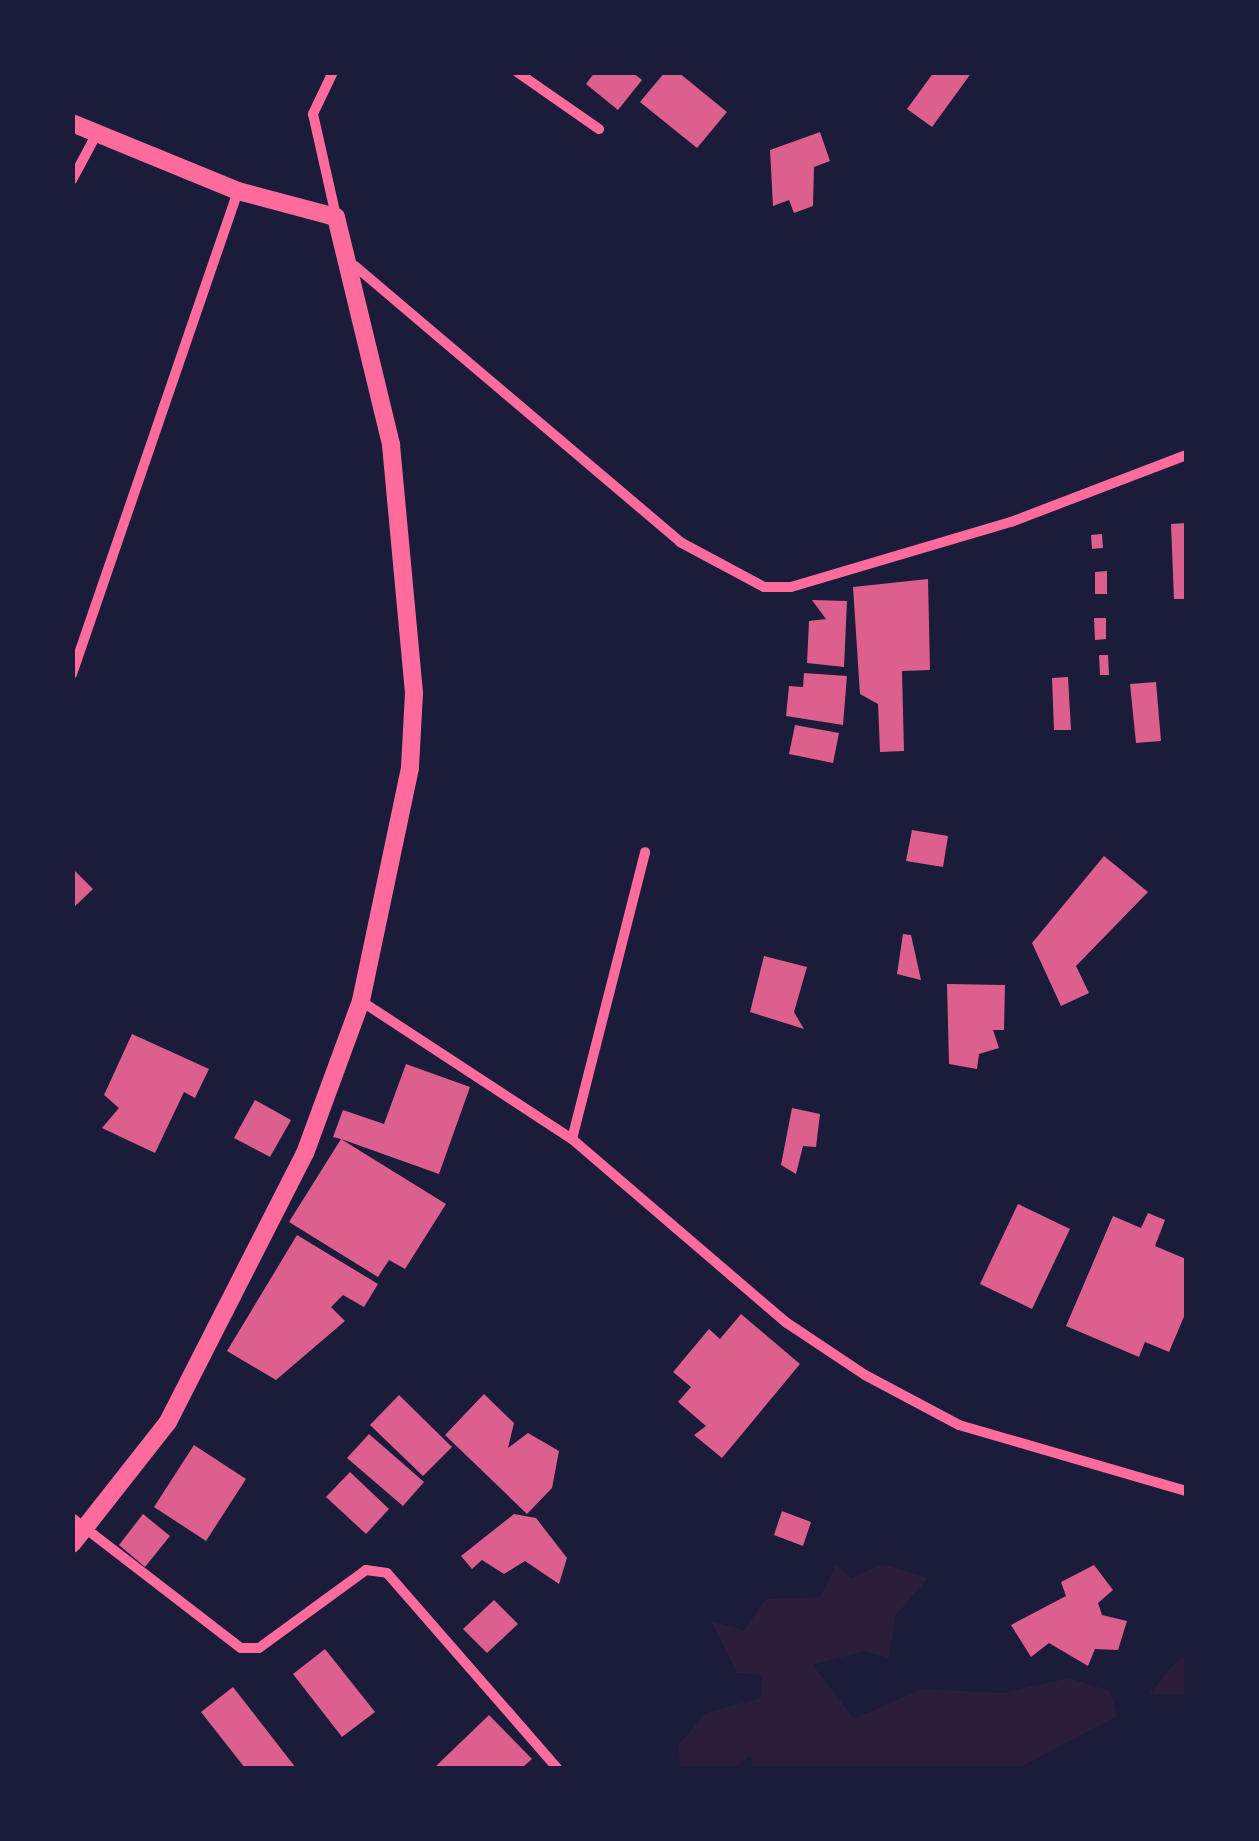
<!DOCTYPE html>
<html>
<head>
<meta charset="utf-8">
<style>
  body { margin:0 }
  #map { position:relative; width:1259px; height:1841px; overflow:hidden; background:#1b1b3a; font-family:"Roboto Condensed",sans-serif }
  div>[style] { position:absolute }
  .green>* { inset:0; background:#2a1e3b }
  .building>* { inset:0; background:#dd5f8e }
  .minor>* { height:10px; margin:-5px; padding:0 5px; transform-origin:5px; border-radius:5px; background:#ff6b9d }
  .tertiary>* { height:18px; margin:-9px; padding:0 9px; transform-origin:9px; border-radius:9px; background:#ff6b9d }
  span { translate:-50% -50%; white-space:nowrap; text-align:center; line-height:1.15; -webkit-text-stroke:8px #1b1b3a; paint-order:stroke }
  .frame { position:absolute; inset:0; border:75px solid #1b1b3a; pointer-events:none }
</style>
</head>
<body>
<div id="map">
  <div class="green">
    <div style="clip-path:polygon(883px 1564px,928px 1578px,896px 1615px,889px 1658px,864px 1651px,813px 1665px,854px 1719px,921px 1689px,1003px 1693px,1069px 1678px,1110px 1691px,1117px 1716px,1019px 1768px,753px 1768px,751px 1755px,734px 1768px,680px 1768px,679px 1744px,706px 1713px,760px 1698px,762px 1675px,737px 1673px,711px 1621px,744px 1630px,766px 1599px,820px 1597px,836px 1565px,852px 1578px)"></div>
    <div style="clip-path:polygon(1186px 1655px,1186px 1695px,1149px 1694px,1176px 1662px)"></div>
  </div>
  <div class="building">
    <div style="clip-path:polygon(595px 72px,632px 72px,642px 80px,618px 110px,586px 84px)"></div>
    <div style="clip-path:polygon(665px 72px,678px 72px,727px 112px,697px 148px,640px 102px)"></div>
    <div style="clip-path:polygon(934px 72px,972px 72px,932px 127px,907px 109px)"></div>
    <div style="clip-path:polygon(820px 132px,830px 161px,814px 167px,813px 206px,794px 213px,789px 200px,773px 206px,770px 150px)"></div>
    <div style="clip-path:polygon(1186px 523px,1186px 599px,1174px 599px,1171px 524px)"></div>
    <div style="clip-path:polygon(1102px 534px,1103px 548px,1092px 549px,1091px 535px)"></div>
    <div style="clip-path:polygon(1107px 571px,1107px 594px,1095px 594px,1095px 572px)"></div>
    <div style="clip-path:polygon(928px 579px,930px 670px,902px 671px,904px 751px,880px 752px,878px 704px,860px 694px,853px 587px)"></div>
    <div style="clip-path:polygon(812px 600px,847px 601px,844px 667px,807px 663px,809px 621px,826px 619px)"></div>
    <div style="clip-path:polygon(1094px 618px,1106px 618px,1106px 639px,1095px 640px)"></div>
    <div style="clip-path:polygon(1099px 655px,1108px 655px,1109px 675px,1100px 675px)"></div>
    <div style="clip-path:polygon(804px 673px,847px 676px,843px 725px,786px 716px,789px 686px,803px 687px)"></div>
    <div style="clip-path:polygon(1068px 677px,1071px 730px,1054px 730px,1052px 678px)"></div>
    <div style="clip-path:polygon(1156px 682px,1161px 741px,1136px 743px,1130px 684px)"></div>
    <div style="clip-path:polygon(795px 725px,839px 733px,833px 763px,789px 754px)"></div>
    <div style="clip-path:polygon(912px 830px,948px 836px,943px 867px,906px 861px)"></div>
    <div style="clip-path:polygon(1104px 856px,1148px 892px,1076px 966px,1089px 993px,1061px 1006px,1032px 943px)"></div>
    <div style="clip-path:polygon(72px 868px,93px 889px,72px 909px)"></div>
    <div style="clip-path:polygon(903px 934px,911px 935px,921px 980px,897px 974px)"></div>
    <div style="clip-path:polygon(764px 956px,807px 967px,794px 1012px,804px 1029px,750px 1012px)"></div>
    <div style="clip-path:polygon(947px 984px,1005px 985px,1004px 1030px,993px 1030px,999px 1048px,979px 1054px,977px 1069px,949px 1064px)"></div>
    <div style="clip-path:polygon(132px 1034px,209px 1069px,195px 1098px,184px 1092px,155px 1153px,102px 1128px,119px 1108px,104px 1095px)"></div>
    <div style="clip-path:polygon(406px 1064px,470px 1087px,439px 1174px,341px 1139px,446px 1204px,405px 1269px,389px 1260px,378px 1277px,289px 1222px,341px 1139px,333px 1137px,343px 1110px,384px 1124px)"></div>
    <div style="clip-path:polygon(255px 1100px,291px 1120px,270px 1157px,234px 1138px)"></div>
    <div style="clip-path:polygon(792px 1108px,820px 1114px,816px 1147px,803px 1146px,796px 1174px,781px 1165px)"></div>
    <div style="clip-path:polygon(1018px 1204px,1070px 1229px,1032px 1309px,980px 1284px)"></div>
    <div style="clip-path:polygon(1148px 1213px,1165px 1220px,1155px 1246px,1186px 1259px,1186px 1312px,1169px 1352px,1145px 1342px,1139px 1357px,1066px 1326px,1113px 1216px,1141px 1228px)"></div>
    <div style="clip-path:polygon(297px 1235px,378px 1284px,364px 1307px,343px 1295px,331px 1307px,345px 1321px,276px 1380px,227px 1351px)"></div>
    <div style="clip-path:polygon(741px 1314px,800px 1364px,722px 1458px,694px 1435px,706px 1426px,678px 1402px,691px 1387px,673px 1372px,709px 1329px,720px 1339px)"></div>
    <div style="clip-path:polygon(484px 1394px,514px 1423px,508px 1448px,528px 1433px,559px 1451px,552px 1488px,527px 1514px,445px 1435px)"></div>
    <div style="clip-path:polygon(399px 1395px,452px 1447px,423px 1476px,370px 1425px)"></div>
    <div style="clip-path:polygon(369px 1434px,424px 1482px,403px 1506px,347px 1458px)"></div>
    <div style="clip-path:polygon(194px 1445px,246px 1479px,206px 1541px,154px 1507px)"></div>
    <div style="clip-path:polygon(350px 1472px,389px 1509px,366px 1534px,326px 1497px)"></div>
    <div style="clip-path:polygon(782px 1511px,811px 1522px,803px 1546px,774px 1535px)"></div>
    <div style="clip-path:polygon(143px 1514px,170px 1536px,145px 1567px,119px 1545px)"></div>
    <div style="clip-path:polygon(514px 1514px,536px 1518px,567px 1558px,559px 1584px,525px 1561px,504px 1574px,482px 1560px,472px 1569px,461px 1556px)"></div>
    <div style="clip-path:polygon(1094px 1565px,1113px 1590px,1098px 1603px,1102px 1615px,1127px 1621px,1118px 1650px,1095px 1649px,1088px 1666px,1049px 1643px,1031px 1657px,1011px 1625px,1066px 1596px,1061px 1582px)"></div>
    <div style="clip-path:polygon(494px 1600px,518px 1624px,487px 1653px,463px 1629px)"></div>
    <div style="clip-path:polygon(325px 1649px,375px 1712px,342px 1737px,293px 1674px)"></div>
    <div style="clip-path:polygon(233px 1687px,296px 1768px,245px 1768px,201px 1712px)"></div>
    <div style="clip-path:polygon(489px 1715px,532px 1759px,522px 1768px,434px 1768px)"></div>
  </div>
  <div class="minor">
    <div style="left:333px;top:72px;width:47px;rotate:115.5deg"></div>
    <div style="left:313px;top:114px;width:105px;rotate:77.3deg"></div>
    <div style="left:517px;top:72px;width:100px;rotate:34.8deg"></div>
    <div style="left:72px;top:180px;width:49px;rotate:-61.9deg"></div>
    <div style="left:355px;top:266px;width:426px;rotate:40.3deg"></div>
    <div style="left:680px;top:542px;width:95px;rotate:28.2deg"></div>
    <div style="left:764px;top:587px;width:27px"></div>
    <div style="left:791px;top:587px;width:229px;rotate:-16.5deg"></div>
    <div style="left:1011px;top:522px;width:187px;rotate:-20.9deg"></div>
    <div style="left:72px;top:674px;width:511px;rotate:-71.03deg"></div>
    <div style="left:361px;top:1001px;width:252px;rotate:33.2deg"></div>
    <div style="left:572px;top:1139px;width:283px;rotate:40.6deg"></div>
    <div style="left:787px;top:1323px;width:94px;rotate:33.7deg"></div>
    <div style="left:865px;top:1375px;width:106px;rotate:28deg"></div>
    <div style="left:959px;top:1425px;width:236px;rotate:16.2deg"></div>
    <div style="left:572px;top:1139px;width:296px;rotate:-75.7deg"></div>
    <div style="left:72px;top:1518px;width:213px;rotate:37.6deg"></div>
    <div style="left:241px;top:1648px;width:18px"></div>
    <div style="left:259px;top:1648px;width:132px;rotate:-36.1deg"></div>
    <div style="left:366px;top:1570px;width:21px;rotate:8deg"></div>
    <div style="left:387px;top:1573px;width:259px;rotate:48.9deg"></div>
  </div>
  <div class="tertiary">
    <div style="left:72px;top:123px;width:179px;rotate:22.3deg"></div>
    <div style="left:238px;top:191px;width:101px;rotate:14.9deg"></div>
    <div style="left:336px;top:217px;width:235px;rotate:76.4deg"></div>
    <div style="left:391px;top:445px;width:249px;rotate:84.7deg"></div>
    <div style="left:414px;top:693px;width:75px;rotate:93.1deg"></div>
    <div style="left:410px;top:768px;width:238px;rotate:101.9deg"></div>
    <div style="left:361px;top:1001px;width:162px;rotate:110.2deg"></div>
    <div style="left:305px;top:1153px;width:302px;rotate:117deg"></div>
    <div style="left:168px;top:1422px;width:155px;rotate:128.2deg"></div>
  </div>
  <div class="frame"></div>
</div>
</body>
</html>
